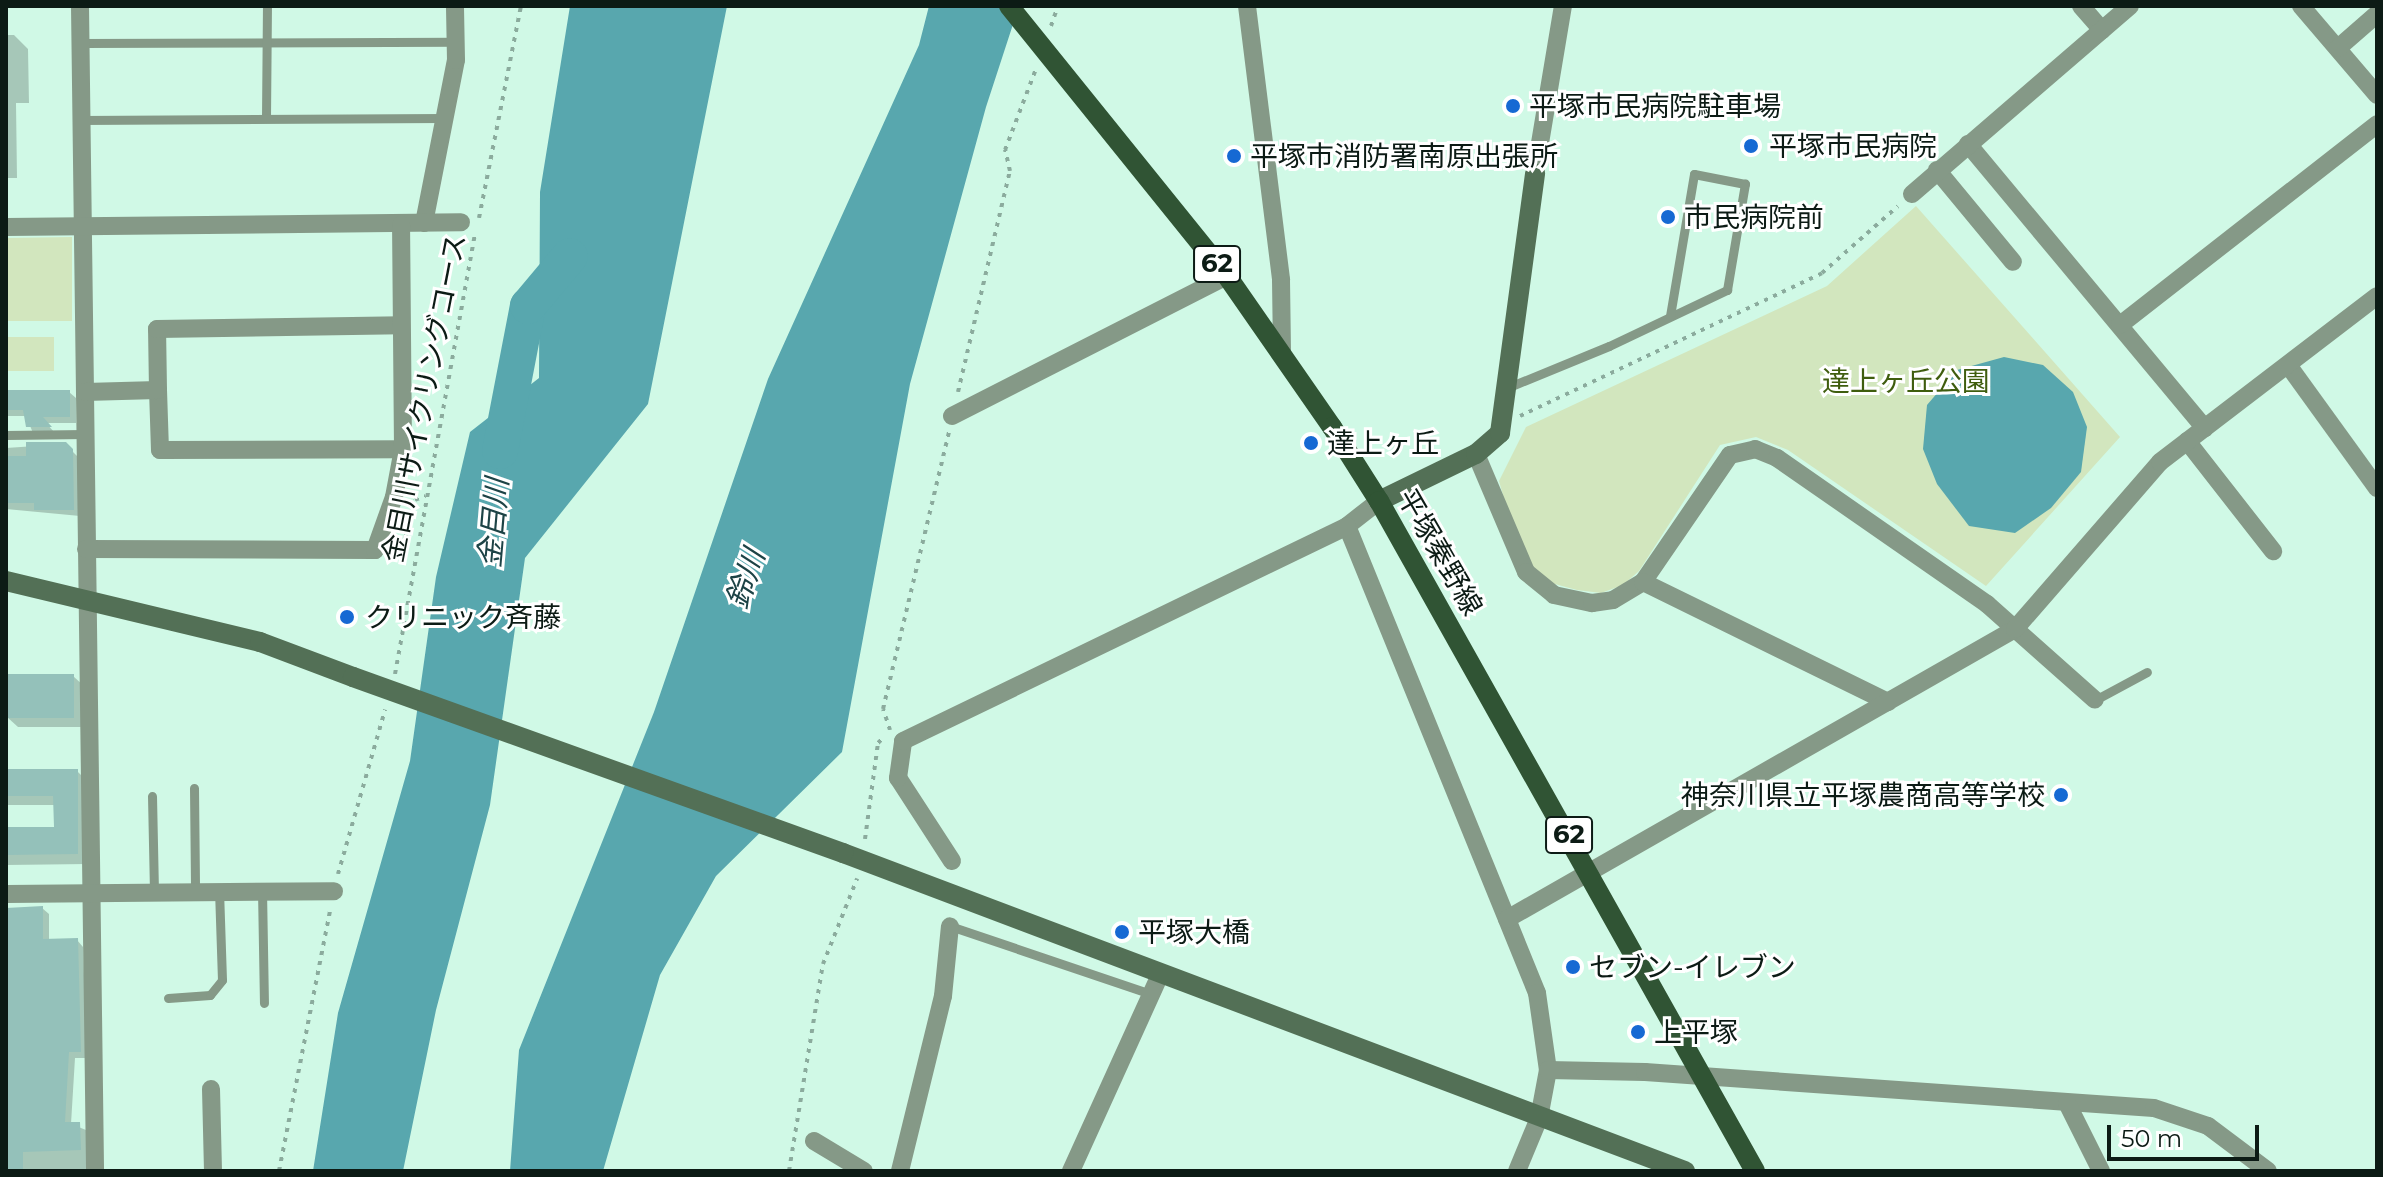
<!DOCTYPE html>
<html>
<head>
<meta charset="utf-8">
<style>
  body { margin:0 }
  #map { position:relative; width:2383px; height:1177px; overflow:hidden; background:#d0f9e6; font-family:Montserrat,"Noto Sans JP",sans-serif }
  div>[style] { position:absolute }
  .green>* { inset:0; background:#d2e6be }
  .water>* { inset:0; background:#58a7ae }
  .shadow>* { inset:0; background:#0003 }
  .river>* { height:36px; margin:-18px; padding:0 18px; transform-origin:18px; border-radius:18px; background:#58a7ae }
  .building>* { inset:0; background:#94c1ba }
  .path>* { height:4px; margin-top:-2px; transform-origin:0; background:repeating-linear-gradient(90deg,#8bab9d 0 4px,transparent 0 10px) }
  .lane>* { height:9px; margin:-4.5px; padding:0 4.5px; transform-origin:4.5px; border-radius:4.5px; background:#859987 }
  .street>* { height:18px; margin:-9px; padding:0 9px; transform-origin:9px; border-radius:9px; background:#859987 }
  .secondary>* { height:20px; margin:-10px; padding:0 10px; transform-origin:10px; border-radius:10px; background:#537056 }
  .primary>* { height:20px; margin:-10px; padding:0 10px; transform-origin:10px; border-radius:10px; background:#305434 }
  .secondary-bridge>* { height:20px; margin:-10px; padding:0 10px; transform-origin:10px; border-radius:10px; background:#537056 }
  .dots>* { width:22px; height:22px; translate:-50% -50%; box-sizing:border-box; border:4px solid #fff; border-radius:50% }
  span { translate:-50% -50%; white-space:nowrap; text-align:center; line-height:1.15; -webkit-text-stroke:6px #fff; paint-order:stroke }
  .shield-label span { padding:2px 6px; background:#fff; border:2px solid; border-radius:6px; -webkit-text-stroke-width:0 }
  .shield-label { font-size:26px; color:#0c1b15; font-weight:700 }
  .poi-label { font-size:28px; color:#0c1b15 }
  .left { translate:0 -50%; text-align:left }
  .right { translate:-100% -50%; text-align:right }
  .park-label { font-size:28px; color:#3f5d0e }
  .street-label { font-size:28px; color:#0c1b15 }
  .water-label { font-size:30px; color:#1d4346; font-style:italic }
  .frame { position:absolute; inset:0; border:8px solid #0c1b15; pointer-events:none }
  .scale { position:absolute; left:2107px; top:1125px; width:152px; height:36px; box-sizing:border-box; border:4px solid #0c1b15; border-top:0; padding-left:10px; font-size:24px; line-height:28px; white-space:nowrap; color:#0c1b15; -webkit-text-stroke:6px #fff; paint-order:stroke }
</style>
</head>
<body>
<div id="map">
  <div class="green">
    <div style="clip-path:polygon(1916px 206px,2120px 437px,1986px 586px,1788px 450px,1756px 437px,1720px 445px,1639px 571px,1623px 585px,1601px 593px,1577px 590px,1551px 583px,1534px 571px,1512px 527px,1499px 481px,1526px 427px,1827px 286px)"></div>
    <div style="clip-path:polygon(72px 237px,72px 321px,6px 321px,6px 238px)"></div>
    <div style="clip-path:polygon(6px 337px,54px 337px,54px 371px,6px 371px)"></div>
  </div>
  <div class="water">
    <div style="clip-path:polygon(570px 6px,727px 6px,648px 404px,525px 558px,490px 805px,436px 1010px,403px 1171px,313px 1171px,338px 1013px,410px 761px,436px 577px,470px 432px,539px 378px,540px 192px)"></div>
    <div style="clip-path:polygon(929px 6px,1019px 6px,986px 107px,910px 384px,842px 752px,716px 876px,660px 975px,603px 1171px,510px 1171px,519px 1050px,654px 712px,768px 379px,919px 45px)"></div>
    <div style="clip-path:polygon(2004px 357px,2043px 365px,2073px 392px,2087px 427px,2081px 472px,2051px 508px,2015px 533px,1969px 526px,1937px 484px,1923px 449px,1927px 405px,1957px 370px)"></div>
  </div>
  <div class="shadow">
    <div style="clip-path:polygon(6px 35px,14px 35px,28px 49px,29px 103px,16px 103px,17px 178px,6px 178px)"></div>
    <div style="clip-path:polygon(69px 392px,76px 398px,76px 423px,46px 423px,55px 433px,33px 433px,26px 416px,6px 416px,6px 393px)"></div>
    <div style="clip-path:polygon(65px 444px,79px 458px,80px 516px,6px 509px,6px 448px)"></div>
    <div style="clip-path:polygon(73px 676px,84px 686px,84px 727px,18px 727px,7px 717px)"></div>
    <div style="clip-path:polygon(6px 771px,77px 771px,87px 781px,88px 864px,6px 865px,6px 829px,56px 829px,56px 805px,6px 805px)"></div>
    <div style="clip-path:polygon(6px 908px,42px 908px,49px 914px,49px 941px,77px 940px,83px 947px,87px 1058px,75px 1058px,71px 1124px,86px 1130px,87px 1171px,6px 1171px)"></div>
  </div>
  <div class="river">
    <div style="left:500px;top:451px;width:148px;rotate:-79.1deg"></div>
    <div style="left:528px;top:306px;width:65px;rotate:-50deg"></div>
  </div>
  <div class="building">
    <div style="clip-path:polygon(6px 390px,70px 390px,70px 417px,43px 417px,52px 427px,26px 427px,23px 410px,6px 410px)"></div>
    <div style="clip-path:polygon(26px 442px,66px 442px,73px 449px,74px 510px,34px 510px,34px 503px,6px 503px,6px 456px,26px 456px)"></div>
    <div style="clip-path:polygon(6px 674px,74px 674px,74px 718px,6px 718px)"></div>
    <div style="clip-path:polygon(6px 769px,78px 769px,78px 854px,6px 855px,6px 827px,54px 827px,53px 796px,6px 796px)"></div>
    <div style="clip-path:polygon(43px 906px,43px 939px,78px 938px,81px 1052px,69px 1052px,65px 1122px,80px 1122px,81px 1150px,23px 1152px,23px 1171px,6px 1171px,6px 908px)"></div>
  </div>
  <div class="path">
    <div style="left:1051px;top:26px;width:21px;rotate:-71deg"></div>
    <div style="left:479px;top:218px;width:216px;rotate:-78.8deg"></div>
    <div style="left:958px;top:392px;width:227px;rotate:-76.8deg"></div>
    <div style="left:1010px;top:171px;width:22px;rotate:-103deg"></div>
    <div style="left:1005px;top:150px;width:87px;rotate:-69.1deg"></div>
    <div style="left:1520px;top:416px;width:334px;rotate:-25.3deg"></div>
    <div style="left:1822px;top:273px;width:101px;rotate:-41.4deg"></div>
    <div style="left:400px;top:558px;width:60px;rotate:-75.5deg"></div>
    <div style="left:415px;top:500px;width:11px;rotate:-22deg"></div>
    <div style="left:395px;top:674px;width:446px;rotate:-79.7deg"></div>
    <div style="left:890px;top:730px;width:22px;rotate:-108deg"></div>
    <div style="left:883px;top:709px;width:286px;rotate:-76.6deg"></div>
    <div style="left:865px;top:839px;width:97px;rotate:-82.3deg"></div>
    <div style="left:878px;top:743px;width:8px;rotate:-45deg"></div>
    <div style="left:338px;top:874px;width:171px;rotate:-74deg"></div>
    <div style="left:279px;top:1171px;width:266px;rotate:-78.9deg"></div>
    <div style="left:789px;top:1171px;width:210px;rotate:-80.7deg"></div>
    <div style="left:823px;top:964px;width:92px;rotate:-68.2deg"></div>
  </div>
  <div class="lane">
    <div style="left:81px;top:43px;width:375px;rotate:-0.2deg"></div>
    <div style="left:266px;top:118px;width:112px;rotate:-89.5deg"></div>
    <div style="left:80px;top:120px;width:364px;rotate:-0.3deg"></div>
    <div style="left:1509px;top:387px;width:108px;rotate:-22.3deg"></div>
    <div style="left:1609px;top:346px;width:131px;rotate:-25.4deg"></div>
    <div style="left:1727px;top:290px;width:108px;rotate:-80.4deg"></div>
    <div style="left:1745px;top:184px;width:52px;rotate:-168.9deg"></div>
    <div style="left:1694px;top:174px;width:144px;rotate:99.6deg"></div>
    <div style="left:6px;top:435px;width:79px;rotate:-0.7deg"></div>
    <div style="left:2095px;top:700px;width:59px;rotate:-28.3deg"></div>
    <div style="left:194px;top:788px;width:104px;rotate:89.4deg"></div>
    <div style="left:152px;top:796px;width:96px;rotate:88.8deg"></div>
    <div style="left:262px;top:890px;width:113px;rotate:89deg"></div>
    <div style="left:950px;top:926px;width:209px;rotate:18.7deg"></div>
    <div style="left:168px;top:998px;width:42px;rotate:-4.1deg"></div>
    <div style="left:210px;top:995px;width:19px;rotate:-51deg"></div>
    <div style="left:222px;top:980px;width:89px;rotate:-91.9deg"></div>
  </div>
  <div class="street">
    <div style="left:80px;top:6px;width:1165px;rotate:89.26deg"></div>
    <div style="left:1247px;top:6px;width:276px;rotate:82.9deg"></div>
    <div style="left:1281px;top:280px;width:71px;rotate:89.2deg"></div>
    <div style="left:2081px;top:6px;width:32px;rotate:49deg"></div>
    <div style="left:2301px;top:6px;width:117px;rotate:49.5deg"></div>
    <div style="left:2338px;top:48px;width:52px;rotate:-41.1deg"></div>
    <div style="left:1968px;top:144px;width:370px;rotate:50.2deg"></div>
    <div style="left:1937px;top:170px;width:119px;rotate:50.4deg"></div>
    <div style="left:1535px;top:173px;width:169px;rotate:-80.5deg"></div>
    <div style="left:1912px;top:194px;width:288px;rotate:-40.8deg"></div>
    <div style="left:424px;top:223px;width:166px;rotate:-78.9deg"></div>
    <div style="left:456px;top:60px;width:54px;rotate:-91.1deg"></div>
    <div style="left:6px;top:227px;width:455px;rotate:-0.6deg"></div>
    <div style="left:2120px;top:325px;width:326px;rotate:-38deg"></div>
    <div style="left:2288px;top:365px;width:152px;rotate:54.1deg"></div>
    <div style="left:158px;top:390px;width:60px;rotate:88.1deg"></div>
    <div style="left:160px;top:450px;width:243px;rotate:-0.2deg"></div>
    <div style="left:85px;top:392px;width:73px;rotate:-1.6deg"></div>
    <div style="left:158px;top:390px;width:61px;rotate:-90.9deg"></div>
    <div style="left:157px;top:329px;width:244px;rotate:-0.9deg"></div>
    <div style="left:952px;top:416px;width:309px;rotate:-27deg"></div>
    <div style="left:2187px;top:441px;width:140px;rotate:52deg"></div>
    <div style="left:1476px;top:454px;width:128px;rotate:67deg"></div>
    <div style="left:1526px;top:572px;width:36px;rotate:39deg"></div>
    <div style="left:1554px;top:595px;width:39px;rotate:12deg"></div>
    <div style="left:1592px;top:603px;width:21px;rotate:-8deg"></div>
    <div style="left:1613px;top:600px;width:35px;rotate:-31deg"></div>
    <div style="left:1643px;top:582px;width:154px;rotate:-55.6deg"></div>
    <div style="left:1730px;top:455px;width:26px;rotate:-13deg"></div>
    <div style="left:1755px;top:449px;width:24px;rotate:22deg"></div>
    <div style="left:1777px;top:458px;width:256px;rotate:34.8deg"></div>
    <div style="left:1987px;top:604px;width:144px;rotate:41.6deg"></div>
    <div style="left:1379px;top:501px;width:41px;rotate:142deg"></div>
    <div style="left:1347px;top:526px;width:504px;rotate:67.86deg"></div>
    <div style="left:1537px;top:993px;width:78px;rotate:81.9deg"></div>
    <div style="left:1548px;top:1070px;width:49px;rotate:100.6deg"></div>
    <div style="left:1539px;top:1118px;width:57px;rotate:112.5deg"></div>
    <div style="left:86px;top:549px;width:289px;rotate:0.2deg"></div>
    <div style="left:375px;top:550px;width:56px;rotate:-70.3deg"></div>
    <div style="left:394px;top:497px;width:49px;rotate:-79.4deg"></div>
    <div style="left:403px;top:449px;width:224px;rotate:-90.5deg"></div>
    <div style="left:1643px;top:582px;width:273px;rotate:26.1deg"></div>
    <div style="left:952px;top:861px;width:99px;rotate:-123deg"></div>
    <div style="left:898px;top:778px;width:37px;rotate:-82deg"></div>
    <div style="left:903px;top:741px;width:493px;rotate:-25.8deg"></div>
    <div style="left:6px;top:894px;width:328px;rotate:-0.5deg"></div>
    <div style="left:1507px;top:919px;width:585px;rotate:-29.72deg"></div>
    <div style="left:2015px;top:629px;width:221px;rotate:-49deg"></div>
    <div style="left:2160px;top:462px;width:273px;rotate:-37.4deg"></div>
    <div style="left:1548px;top:1070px;width:97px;rotate:1.2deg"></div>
    <div style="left:1645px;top:1072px;width:510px;rotate:4.05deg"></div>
    <div style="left:2154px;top:1108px;width:57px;rotate:18.4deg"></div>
    <div style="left:2208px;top:1126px;width:75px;rotate:36.9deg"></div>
    <div style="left:211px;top:1089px;width:82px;rotate:88.6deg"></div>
    <div style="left:2067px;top:1103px;width:76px;rotate:63.4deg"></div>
    <div style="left:814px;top:1141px;width:58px;rotate:31deg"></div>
    <div style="left:900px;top:1171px;width:180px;rotate:-76.2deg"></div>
    <div style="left:943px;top:996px;width:70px;rotate:-84.3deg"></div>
    <div style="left:1071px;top:1171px;width:217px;rotate:-65.6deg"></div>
  </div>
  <div class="secondary">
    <div style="left:1379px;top:501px;width:108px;rotate:-25.9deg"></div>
    <div style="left:1476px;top:454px;width:32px;rotate:-41deg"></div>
    <div style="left:1500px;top:433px;width:262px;rotate:-82.3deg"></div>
    <div style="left:6px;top:581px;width:261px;rotate:13.5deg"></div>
    <div style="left:260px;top:642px;width:99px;rotate:20.6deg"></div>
    <div style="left:843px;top:853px;width:900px;rotate:20.69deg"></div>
  </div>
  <div class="primary">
    <div style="left:1009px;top:6px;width:347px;rotate:51.1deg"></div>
    <div style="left:1227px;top:276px;width:184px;rotate:55.2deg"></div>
    <div style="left:1332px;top:427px;width:88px;rotate:57.6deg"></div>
    <div style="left:1379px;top:501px;width:768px;rotate:60.7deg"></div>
  </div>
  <div class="secondary-bridge">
    <div style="left:353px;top:677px;width:521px;rotate:19.76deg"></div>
  </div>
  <div class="dots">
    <div style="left:1513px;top:106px;background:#1669d3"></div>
    <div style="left:1751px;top:146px;background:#1669d3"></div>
    <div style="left:1234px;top:156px;background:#1669d3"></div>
    <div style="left:1668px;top:217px;background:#1669d3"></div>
    <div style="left:1311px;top:443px;background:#1669d3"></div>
    <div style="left:347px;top:617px;background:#1669d3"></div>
    <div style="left:2061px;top:795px;background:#1669d3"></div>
    <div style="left:1122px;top:932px;background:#1669d3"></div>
    <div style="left:1573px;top:967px;background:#1669d3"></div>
    <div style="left:1638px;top:1032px;background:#1669d3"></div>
  </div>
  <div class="shield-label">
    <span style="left:1217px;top:264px">62</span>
    <span style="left:1569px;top:835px">62</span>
  </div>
  <div class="poi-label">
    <span class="left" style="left:1529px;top:106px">平塚市民病院駐車場</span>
    <span class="left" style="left:1769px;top:146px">平塚市民病院</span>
    <span class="left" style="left:1250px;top:156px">平塚市消防署南原出張所</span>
    <span class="left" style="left:1684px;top:217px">市民病院前</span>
    <span class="left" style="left:1327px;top:443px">達上ヶ丘</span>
    <span class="left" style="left:365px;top:617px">クリニック斉藤</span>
    <span class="right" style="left:2045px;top:795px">神奈川県立平塚農商高等学校</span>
    <span class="left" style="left:1138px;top:932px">平塚大橋</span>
    <span class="left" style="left:1589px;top:967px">セブン-イレブン</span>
    <span class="left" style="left:1654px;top:1032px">上平塚</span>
  </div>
  <div class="park-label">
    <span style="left:1906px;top:381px">達上ヶ丘公園</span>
  </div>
  <div class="street-label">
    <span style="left:424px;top:398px;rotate:-79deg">金目川サイクリングコース</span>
    <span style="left:1440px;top:552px;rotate:60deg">平塚秦野線</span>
  </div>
  <div class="water-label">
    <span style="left:494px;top:523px;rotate:-85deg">金目川</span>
    <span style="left:746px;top:579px;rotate:-71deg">鈴川</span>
  </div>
  <div class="frame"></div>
  <div class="scale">50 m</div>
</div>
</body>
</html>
